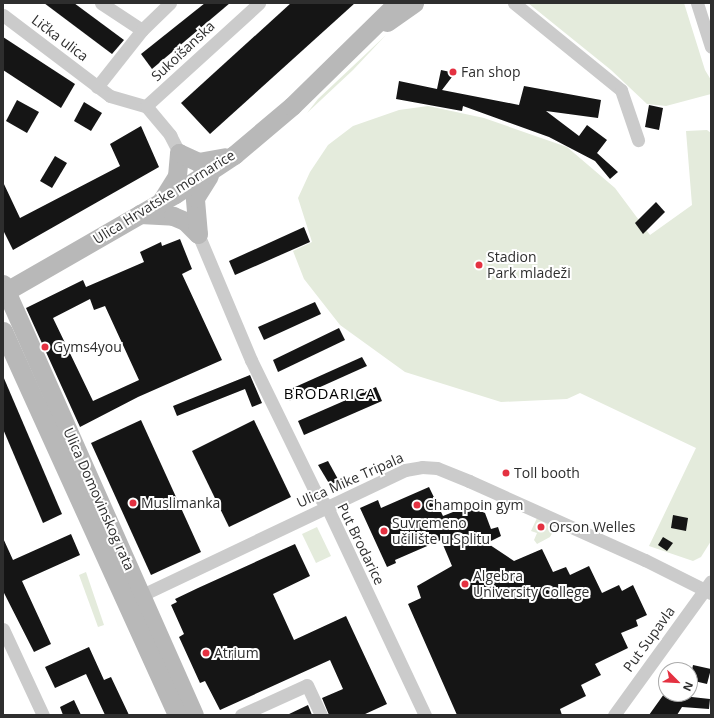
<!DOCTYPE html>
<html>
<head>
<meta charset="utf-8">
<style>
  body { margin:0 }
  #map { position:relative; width:714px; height:718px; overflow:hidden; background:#fff; font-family:"Open Sans",sans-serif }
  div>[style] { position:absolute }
  .green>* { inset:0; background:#e4ebdc }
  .building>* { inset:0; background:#151515 }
  .street>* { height:13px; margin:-6.5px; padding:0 6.5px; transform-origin:6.5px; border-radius:6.5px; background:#cbcbcb }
  .secondary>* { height:19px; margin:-9.5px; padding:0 9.5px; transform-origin:9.5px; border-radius:9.5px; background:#b8b8b8 }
  .dots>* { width:11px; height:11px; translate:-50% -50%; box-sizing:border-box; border:2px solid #fff; border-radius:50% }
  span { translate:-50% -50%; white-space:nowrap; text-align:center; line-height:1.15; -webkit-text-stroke:4px #fff; paint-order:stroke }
  .street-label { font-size:14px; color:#2e2e2e }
  .poi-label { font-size:14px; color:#2e2e2e }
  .left { translate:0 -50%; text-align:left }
  .neighbourhood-label { font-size:15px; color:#000; letter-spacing:1px }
  .frame { position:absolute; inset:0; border:4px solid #2e2e2e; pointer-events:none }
  .north { position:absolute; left:658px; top:662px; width:40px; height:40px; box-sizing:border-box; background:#fff; border:1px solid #ababab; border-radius:50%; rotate:114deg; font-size:11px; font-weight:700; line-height:16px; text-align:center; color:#2e2e2e }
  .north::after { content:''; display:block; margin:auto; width:14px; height:18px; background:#e43141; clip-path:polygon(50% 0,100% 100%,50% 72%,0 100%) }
</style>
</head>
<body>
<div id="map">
  <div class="green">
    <div style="clip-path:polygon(528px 3px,684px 3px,705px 70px,711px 80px,711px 94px,666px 106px,647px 104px,611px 70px)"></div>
    <div style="clip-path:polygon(386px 35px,353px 70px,307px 113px,318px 99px)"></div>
    <div style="clip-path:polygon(428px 106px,484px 118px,567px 147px,615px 188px,650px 235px,692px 205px,686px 131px,707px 130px,711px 133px,711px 541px,701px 557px,693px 561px,649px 546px,696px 448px,580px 393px,567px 399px,501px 402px,405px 372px,340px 325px,304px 279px,293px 251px,312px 242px,298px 198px,310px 172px,328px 145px,353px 126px,399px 110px)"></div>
    <div style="clip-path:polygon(537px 518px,551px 524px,554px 530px,550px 537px,537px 544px,534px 540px,537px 533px,531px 531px)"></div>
    <div style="clip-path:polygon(317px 527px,331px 556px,316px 563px,302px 534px)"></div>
    <div style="clip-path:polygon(86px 572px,104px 625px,98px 627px,79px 575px)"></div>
  </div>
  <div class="building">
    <div style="clip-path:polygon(44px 3px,74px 3px,124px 40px,112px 54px)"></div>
    <div style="clip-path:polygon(205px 3px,230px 3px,152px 69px,141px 54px)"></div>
    <div style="clip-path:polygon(291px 3px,355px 3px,210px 134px,181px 103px)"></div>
    <div style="clip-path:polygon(3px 37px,75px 84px,61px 108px,3px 70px)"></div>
    <div style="clip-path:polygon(441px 70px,455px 73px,442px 90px,519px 105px,524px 86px,601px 100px,598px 118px,546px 111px,579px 136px,587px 125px,607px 140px,597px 153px,618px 172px,610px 179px,595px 161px,549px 137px,463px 106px,462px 111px,396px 99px,399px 81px,437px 89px)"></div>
    <div style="clip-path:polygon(17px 100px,39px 112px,27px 133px,6px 121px)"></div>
    <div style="clip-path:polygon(84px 102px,102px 113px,91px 131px,74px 121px)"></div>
    <div style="clip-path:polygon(649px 105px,663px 108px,659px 130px,645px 127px)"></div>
    <div style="clip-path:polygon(141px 126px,159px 167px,13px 250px,3px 230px,3px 182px,20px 218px,120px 166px,110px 144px)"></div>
    <div style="clip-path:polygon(55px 156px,67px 163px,52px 188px,40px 181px)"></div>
    <div style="clip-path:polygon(656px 202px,665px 212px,643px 234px,635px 223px)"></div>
    <div style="clip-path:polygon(304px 227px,310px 242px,235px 275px,229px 261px)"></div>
    <div style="clip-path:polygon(evenodd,180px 239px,192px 269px,182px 274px,222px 360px,138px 397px,80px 427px,26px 308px,83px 280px,86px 287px,144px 262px,140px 252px,161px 242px,162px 246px,180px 239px,90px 299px,94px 310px,105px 306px,139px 380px,93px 401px,53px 318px,90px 299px)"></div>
    <div style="clip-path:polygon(315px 302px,321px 314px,264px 340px,258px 327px)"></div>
    <div style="clip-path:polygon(339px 328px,345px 340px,278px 372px,273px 360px)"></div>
    <div style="clip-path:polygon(362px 357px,367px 366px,289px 401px,284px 392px)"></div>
    <div style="clip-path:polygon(250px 375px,262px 403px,252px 407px,245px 389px,177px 416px,173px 406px)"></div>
    <div style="clip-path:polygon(3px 376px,62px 514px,43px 523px,3px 429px)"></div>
    <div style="clip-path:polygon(376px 387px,382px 401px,304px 435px,298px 421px)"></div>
    <div style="clip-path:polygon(141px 420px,201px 552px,151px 575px,91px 443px)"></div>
    <div style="clip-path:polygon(254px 420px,291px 497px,229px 527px,192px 451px)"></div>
    <div style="clip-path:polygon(328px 461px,339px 481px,330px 485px,318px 465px)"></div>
    <div style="clip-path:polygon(429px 487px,443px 516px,468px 506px,485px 513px,491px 529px,498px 527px,501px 536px,487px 543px,514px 561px,542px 549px,553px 572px,566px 567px,570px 575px,589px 566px,602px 593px,619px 585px,622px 591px,633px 585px,647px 615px,636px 620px,638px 626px,621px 633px,628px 648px,595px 664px,601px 675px,581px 685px,586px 696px,560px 709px,562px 715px,457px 715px,408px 604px,421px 598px,417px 586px,452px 566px,441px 540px,395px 560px,396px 563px,387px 567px,360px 508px,378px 500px,381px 508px)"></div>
    <div style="clip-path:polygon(673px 515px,688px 518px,686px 531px,671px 528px)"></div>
    <div style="clip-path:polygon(71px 534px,80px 555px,22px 581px,51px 644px,34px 652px,3px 591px,3px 538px,13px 560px)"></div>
    <div style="clip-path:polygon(663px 537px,673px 543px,667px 551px,658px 545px)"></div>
    <div style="clip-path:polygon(295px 544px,310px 576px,273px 594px,294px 640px,346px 616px,387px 704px,363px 715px,329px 715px,322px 698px,343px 689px,330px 660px,220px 710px,205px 681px,200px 683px,179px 637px,184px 634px,171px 605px,177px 602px,175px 599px,198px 588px)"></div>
    <div style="clip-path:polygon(89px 647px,104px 680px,111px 677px,129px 715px,105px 715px,86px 674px,55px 688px,45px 667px)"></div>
    <div style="clip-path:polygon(693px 665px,711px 669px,707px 684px,690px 680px)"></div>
    <div style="clip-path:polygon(664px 694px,710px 699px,709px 709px,682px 707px,677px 715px,649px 715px)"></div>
    <div style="clip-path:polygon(74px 700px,81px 715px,63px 715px,60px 707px)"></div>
    <div style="clip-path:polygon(308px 705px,312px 715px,287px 715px)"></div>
  </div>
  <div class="street">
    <div style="left:101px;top:3px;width:49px;rotate:33.4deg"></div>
    <div style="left:514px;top:3px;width:138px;rotate:39.1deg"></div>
    <div style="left:621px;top:90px;width:53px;rotate:71.2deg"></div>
    <div style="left:697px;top:3px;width:46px;rotate:72.3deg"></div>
    <div style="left:3px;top:15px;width:134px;rotate:37.1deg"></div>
    <div style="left:110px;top:96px;width:37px;rotate:16deg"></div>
    <div style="left:146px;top:106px;width:38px;rotate:50deg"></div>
    <div style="left:170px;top:135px;width:20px;rotate:63deg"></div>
    <div style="left:97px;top:87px;width:73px;rotate:-51.7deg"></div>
    <div style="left:142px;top:30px;width:39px;rotate:-44deg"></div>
    <div style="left:146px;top:106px;width:153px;rotate:-42.3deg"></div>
    <div style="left:198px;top:234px;width:137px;rotate:67.2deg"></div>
    <div style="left:251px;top:360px;width:146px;rotate:64deg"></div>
    <div style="left:315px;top:491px;width:20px;rotate:53deg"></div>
    <div style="left:327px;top:507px;width:230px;rotate:64.8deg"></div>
    <div style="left:142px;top:595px;width:291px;rotate:-25.4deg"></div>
    <div style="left:405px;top:470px;width:17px;rotate:-10deg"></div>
    <div style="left:422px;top:467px;width:15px;rotate:4deg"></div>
    <div style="left:437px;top:468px;width:35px;rotate:22deg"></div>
    <div style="left:469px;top:481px;width:193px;rotate:24.2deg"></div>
    <div style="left:645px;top:560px;width:74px;rotate:26.6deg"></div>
    <div style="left:3px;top:629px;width:95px;rotate:65.1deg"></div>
    <div style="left:241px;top:715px;width:72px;rotate:-24.4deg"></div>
    <div style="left:307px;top:685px;width:33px;rotate:65deg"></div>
    <div style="left:614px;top:715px;width:165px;rotate:-54.1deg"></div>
  </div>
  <div class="secondary">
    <div style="left:387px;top:22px;width:33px;rotate:-35deg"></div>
    <div style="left:162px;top:200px;width:28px;rotate:-58deg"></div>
    <div style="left:177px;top:176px;width:23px;rotate:-85deg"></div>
    <div style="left:179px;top:153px;width:21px;rotate:25deg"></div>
    <div style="left:198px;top:162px;width:27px;rotate:-10deg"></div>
    <div style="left:140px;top:214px;width:33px;rotate:3deg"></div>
    <div style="left:173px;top:216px;width:13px;rotate:23deg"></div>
    <div style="left:185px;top:221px;width:18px;rotate:45deg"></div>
    <div style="left:198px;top:234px;width:36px;rotate:-95deg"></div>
    <div style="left:195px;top:198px;width:26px;rotate:-58deg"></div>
    <div style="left:3px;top:284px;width:471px;rotate:66.1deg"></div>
    <div style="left:3px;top:293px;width:198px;rotate:-29.9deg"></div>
    <div style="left:175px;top:194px;width:71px;rotate:-33.5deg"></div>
    <div style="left:234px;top:155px;width:76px;rotate:-40.2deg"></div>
    <div style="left:292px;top:106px;width:147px;rotate:-44.4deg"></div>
    <div style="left:3px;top:331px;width:422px;rotate:65.6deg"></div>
  </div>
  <div class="dots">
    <div style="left:453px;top:72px;background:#e43141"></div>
    <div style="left:479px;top:265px;background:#e43141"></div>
    <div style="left:45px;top:347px;background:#e43141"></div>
    <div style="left:506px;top:473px;background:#e43141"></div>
    <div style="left:133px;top:503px;background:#e43141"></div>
    <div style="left:417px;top:505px;background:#e43141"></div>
    <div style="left:541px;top:527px;background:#e43141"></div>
    <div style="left:384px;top:531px;background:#e43141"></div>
    <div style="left:465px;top:584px;background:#e43141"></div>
    <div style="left:206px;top:653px;background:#e43141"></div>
  </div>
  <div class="street-label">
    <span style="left:60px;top:38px;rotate:37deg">Lička ulica</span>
    <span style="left:183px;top:51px;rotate:-43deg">Sukoišanska</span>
    <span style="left:164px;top:197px;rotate:-32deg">Ulica Hrvatske mornarice</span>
    <span style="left:350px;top:480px;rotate:-24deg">Ulica Mike Tripala</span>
    <span style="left:99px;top:499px;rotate:66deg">Ulica Domovinskog rata</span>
    <span style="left:361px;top:544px;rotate:64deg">Put Brodarice</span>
    <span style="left:649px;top:639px;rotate:-54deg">Put Supavla</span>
  </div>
  <div class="poi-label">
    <span class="left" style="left:461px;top:72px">Fan shop</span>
    <span class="left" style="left:487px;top:265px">Stadion<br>Park mladeži</span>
    <span class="left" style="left:53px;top:347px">Gyms4you</span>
    <span class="left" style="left:514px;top:473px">Toll booth</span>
    <span class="left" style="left:141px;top:503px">Muslimanka</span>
    <span class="left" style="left:425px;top:505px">Champoin gym</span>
    <span class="left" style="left:392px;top:531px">Suvremeno<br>učilište u Splitu</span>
    <span class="left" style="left:549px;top:527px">Orson Welles</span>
    <span class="left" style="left:473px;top:584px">Algebra<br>University College</span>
    <span class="left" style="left:214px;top:653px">Atrium</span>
  </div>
  <div class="neighbourhood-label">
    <span style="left:330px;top:394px">BRODARICA</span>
  </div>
  <div class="frame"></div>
  <div class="north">N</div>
</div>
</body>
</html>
